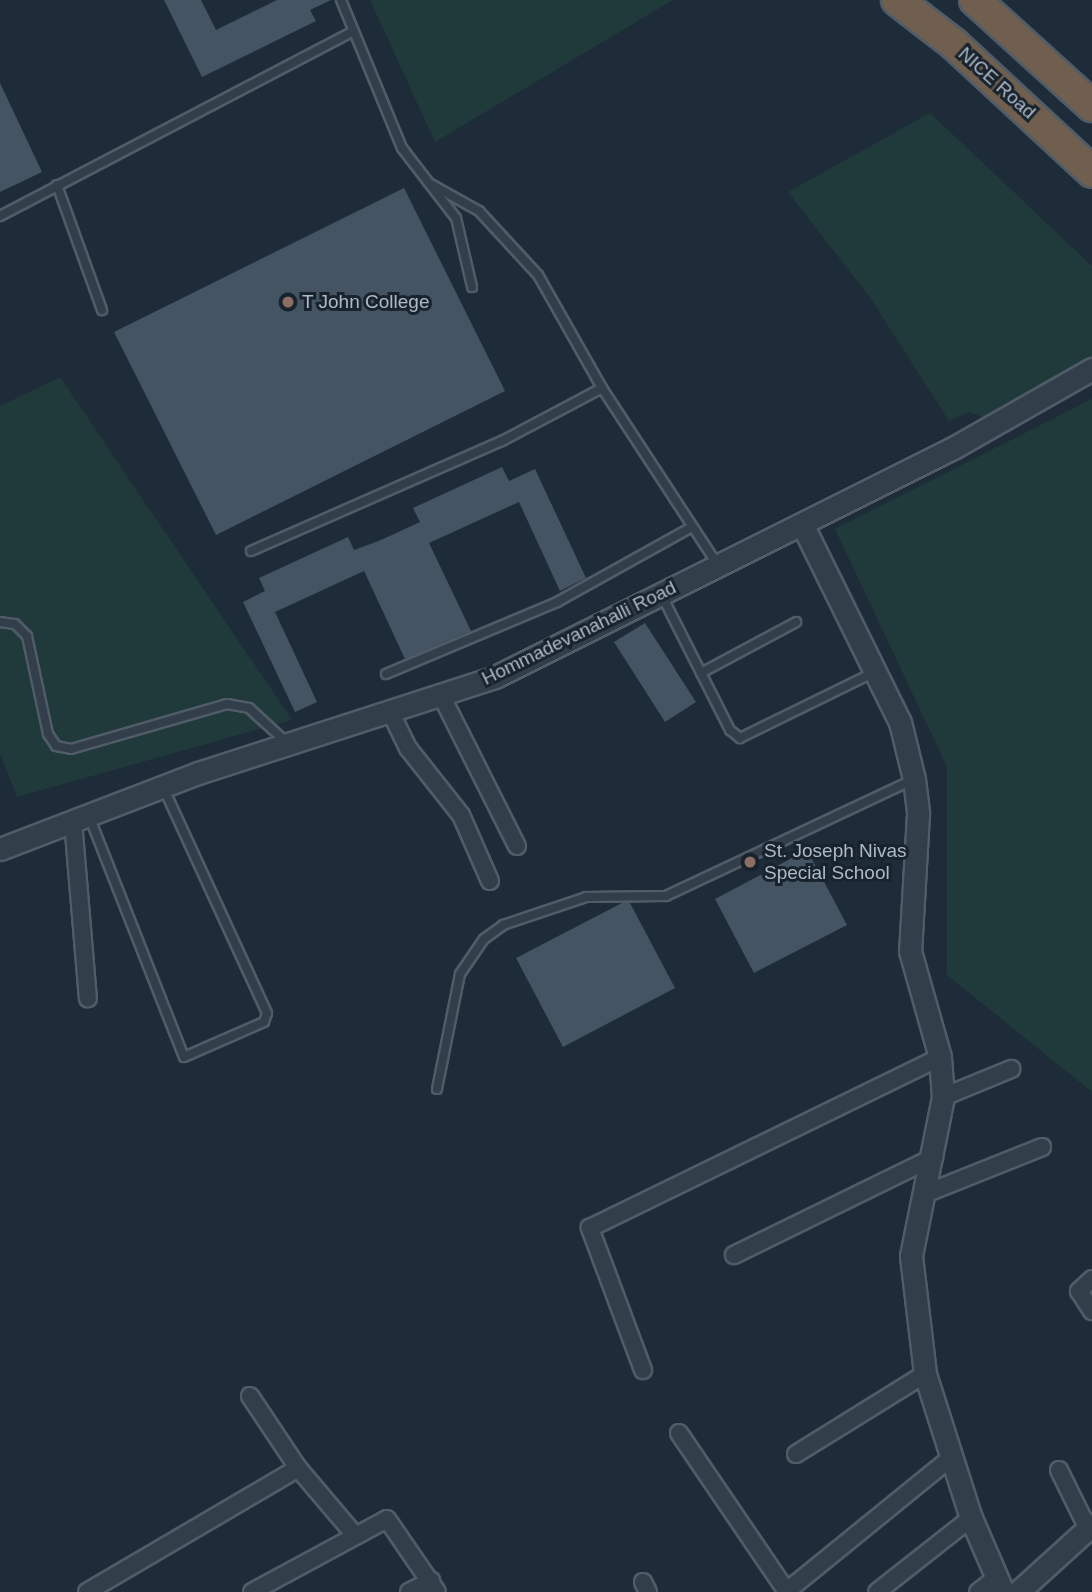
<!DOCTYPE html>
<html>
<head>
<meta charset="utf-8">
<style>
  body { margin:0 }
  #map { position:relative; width:1092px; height:1592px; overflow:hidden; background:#1e2c39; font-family:Helvetica,sans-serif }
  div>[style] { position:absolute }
  .green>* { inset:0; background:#20393a }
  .building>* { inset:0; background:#445463 }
  .roads { filter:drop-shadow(2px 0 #505c67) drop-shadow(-2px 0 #505c67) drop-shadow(0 2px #505c67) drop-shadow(0 -2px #505c67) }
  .service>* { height:8px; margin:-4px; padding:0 4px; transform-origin:4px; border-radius:4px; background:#323e49 }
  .minor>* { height:16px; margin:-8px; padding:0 8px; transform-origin:8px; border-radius:8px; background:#323e49 }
  .tertiary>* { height:21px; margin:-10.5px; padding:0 10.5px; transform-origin:10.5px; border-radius:10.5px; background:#323e49 }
  .motorway>* { height:30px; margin:-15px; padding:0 15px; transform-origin:15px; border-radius:15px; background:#705f4e }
  .dots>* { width:19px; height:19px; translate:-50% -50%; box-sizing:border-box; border:4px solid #18232d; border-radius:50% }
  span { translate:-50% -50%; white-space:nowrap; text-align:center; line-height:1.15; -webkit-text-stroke:6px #18232d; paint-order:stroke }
  .street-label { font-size:19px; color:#acb9c6 }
  .poi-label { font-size:19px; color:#acb9c6 }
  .left { translate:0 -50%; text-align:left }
</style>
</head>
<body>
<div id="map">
  <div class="green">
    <div style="clip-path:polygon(370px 0,673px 0,435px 142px)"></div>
    <div style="clip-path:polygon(930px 113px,1092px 266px,1092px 361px,991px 420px,969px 412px,949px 421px,871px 299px,788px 192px)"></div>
    <div style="clip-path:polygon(60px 377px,292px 720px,17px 797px,0 753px,0 406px)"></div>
    <div style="clip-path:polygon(1092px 399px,1092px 1092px,947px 975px,947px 767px,835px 529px)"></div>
  </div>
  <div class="building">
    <div style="clip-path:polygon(164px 0,201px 0,216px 30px,277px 0,331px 0,310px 10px,316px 21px,202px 77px)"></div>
    <div style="clip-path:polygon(0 83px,42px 172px,0 192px)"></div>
    <div style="clip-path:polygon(404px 188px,505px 391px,216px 535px,114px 332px)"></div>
    <div style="clip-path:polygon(502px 467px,509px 481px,535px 469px,586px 578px,560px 591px,519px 502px,429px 543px,471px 631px,405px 659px,364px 571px,275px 612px,317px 702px,295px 712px,243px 602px,265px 591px,259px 578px,348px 537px,354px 550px,381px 540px,420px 522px,413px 508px)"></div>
    <div style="clip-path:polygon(645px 623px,696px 702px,665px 722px,614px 642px)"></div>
    <div style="clip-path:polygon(807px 850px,847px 925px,754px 973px,715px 899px)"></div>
    <div style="clip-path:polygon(622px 903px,630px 903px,675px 988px,563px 1047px,516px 958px)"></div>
  </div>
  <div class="roads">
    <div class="service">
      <div style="left:341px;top:0;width:160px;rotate:67.6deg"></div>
      <div style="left:402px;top:148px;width:88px;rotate:52.4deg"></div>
      <div style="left:456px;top:218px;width:71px;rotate:76.9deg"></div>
      <div style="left:57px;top:185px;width:133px;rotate:70.2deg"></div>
      <div style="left:0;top:216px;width:399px;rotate:-27.6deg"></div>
      <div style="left:602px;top:388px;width:210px;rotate:56.8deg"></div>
      <div style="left:251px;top:551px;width:274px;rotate:-23.7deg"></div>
      <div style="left:502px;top:441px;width:113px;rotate:-27.9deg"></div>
      <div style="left:602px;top:388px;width:130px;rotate:-119.5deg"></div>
      <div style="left:538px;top:275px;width:87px;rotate:-132.7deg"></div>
      <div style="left:479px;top:211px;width:57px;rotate:-150.8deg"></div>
      <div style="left:661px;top:594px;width:153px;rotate:63.1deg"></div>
      <div style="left:730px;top:730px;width:13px;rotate:39deg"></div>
      <div style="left:740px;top:738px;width:150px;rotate:-26.1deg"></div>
      <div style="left:0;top:622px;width:15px;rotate:8deg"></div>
      <div style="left:15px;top:624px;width:17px;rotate:45deg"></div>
      <div style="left:27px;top:636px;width:100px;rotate:77.9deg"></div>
      <div style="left:48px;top:734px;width:14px;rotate:56deg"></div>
      <div style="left:56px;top:746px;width:15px;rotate:11deg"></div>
      <div style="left:71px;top:749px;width:162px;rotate:-16.1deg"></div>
      <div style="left:227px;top:704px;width:22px;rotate:10deg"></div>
      <div style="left:249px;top:708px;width:49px;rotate:42.5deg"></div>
      <div style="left:701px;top:673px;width:108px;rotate:-28.2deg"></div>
      <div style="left:386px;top:674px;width:186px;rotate:-22.8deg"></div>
      <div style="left:557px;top:602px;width:154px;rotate:-29.1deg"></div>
      <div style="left:89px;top:816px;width:259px;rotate:68.5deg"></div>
      <div style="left:184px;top:1057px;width:87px;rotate:-23.6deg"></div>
      <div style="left:264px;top:1022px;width:9px;rotate:-72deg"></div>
      <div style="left:267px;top:1013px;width:247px;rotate:-114.7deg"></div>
      <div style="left:437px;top:1089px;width:117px;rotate:-78.7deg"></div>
      <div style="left:460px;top:974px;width:42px;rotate:-55.6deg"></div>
      <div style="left:484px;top:939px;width:24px;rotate:-36deg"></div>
      <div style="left:503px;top:925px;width:88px;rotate:-18.6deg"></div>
      <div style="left:586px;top:897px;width:80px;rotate:-0.7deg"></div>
      <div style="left:666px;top:896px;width:272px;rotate:-25.2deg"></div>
    </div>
    <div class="minor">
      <div style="left:441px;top:695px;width:169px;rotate:63.3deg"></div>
      <div style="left:390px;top:711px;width:41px;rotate:64.1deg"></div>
      <div style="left:408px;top:748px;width:85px;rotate:51.7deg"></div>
      <div style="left:461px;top:815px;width:72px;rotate:66.3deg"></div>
      <div style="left:73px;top:821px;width:178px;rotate:85.2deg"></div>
      <div style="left:943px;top:1097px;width:74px;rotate:-22.4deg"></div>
      <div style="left:927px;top:1193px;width:124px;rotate:-21.8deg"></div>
      <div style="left:734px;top:1255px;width:223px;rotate:-26.1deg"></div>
      <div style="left:1092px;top:1279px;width:18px;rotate:137deg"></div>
      <div style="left:1079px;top:1291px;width:24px;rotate:57deg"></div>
      <div style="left:643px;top:1370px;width:152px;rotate:-110.5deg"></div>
      <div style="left:590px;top:1228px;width:390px;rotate:-26deg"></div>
      <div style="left:250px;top:1396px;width:87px;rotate:56.3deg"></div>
      <div style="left:298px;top:1468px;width:87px;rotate:49.7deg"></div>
      <div style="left:679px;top:1433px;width:192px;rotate:55.8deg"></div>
      <div style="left:796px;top:1454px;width:152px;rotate:-31.8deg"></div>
      <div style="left:1059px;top:1470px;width:66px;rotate:63.8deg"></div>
      <div style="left:643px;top:1582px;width:11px;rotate:63deg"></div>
      <div style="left:787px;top:1591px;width:213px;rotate:-39.1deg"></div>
      <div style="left:87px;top:1592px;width:245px;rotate:-30.4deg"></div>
      <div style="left:252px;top:1592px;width:153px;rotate:-28.4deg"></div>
      <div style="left:387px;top:1519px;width:88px;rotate:55.6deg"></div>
      <div style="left:409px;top:1592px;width:25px;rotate:-27deg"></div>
      <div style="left:877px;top:1592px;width:120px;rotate:-38.2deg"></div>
      <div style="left:978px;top:1592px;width:24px;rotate:-38deg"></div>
    </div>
    <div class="tertiary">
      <div style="left:802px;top:524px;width:221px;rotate:63.7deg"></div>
      <div style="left:900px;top:722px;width:59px;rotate:76.2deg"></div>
      <div style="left:914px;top:779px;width:35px;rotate:83deg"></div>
      <div style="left:918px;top:814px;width:137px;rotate:93.3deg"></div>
      <div style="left:910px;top:951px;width:110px;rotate:74.2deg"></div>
      <div style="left:940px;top:1057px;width:40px;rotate:85.7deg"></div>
      <div style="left:943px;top:1097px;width:162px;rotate:101.4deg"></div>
      <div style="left:911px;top:1256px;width:119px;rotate:83.2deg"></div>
      <div style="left:925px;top:1374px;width:151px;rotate:72.3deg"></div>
      <div style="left:971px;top:1518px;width:81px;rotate:66.6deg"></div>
      <div style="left:0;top:849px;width:212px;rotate:-21deg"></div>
      <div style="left:198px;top:773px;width:312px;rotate:-17.9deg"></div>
      <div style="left:495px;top:677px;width:514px;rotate:-26.57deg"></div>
      <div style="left:955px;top:447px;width:158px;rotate:-29.7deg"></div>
      <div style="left:1018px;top:1592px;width:100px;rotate:-42.2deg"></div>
    </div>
    <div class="motorway">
      <div style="left:897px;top:0;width:72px;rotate:37.7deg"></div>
      <div style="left:954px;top:44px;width:188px;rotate:42.8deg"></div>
      <div style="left:975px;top:0;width:158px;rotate:42.2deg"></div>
    </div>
  </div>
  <div class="dots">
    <div style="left:288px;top:302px;background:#8d6e63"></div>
    <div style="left:750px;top:862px;background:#8d6e63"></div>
  </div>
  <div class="street-label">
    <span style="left:997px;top:83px;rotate:42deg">NICE Road</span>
    <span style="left:579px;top:633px;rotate:-26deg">Hommadevanahalli Road</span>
  </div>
  <div class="poi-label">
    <span class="left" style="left:302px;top:302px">T John College</span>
    <span class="left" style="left:764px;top:862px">St. Joseph Nivas<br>Special School</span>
  </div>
</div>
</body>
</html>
